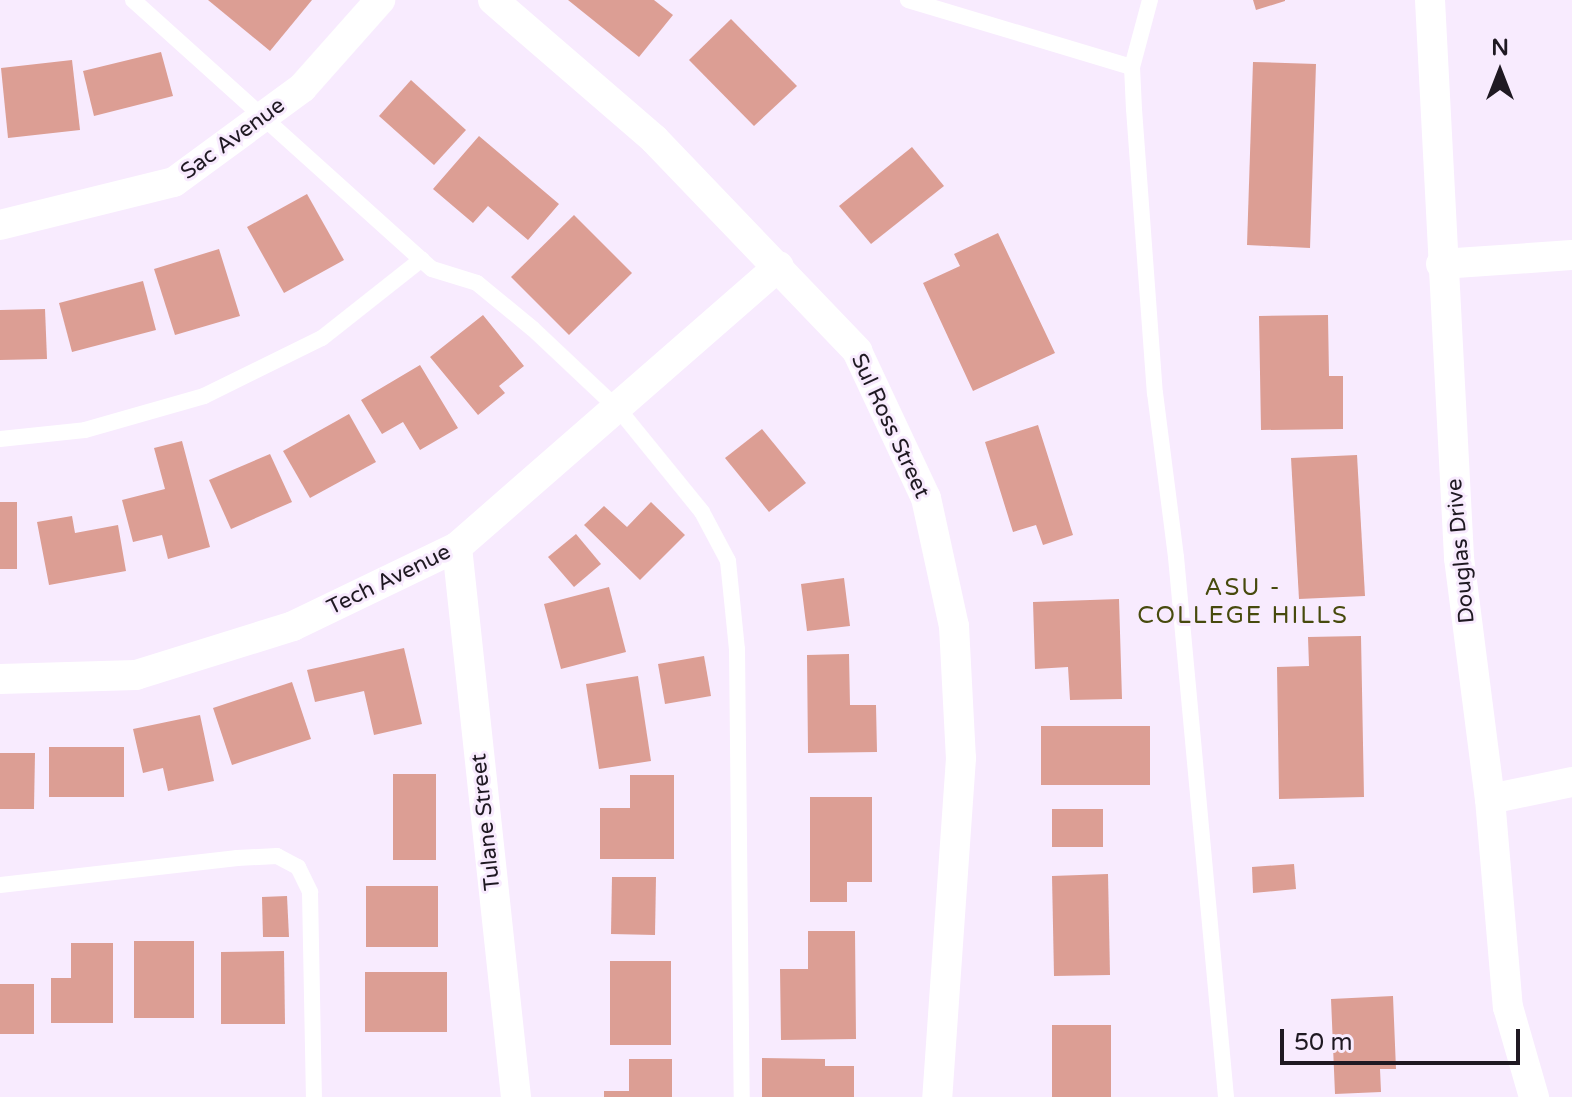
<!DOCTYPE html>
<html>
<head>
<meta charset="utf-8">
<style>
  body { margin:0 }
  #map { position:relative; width:1572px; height:1097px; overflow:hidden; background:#f8ebfe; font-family:"Varela Round",sans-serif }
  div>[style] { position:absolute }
  .building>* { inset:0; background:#dc9e94 }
  .service>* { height:16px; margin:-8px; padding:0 8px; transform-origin:8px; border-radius:8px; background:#fff }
  .minor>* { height:30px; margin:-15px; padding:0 15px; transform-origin:15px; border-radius:15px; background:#fff }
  span { translate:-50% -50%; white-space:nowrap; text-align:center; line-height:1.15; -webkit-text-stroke:6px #f8ebfe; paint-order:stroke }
  .street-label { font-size:22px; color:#1f1922 }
  .neighbourhood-label { font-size:24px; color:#474a0d; letter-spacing:2px }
  .north { position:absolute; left:1460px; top:32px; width:80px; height:80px; -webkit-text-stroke:6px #f8ebfe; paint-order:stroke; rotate:0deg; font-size:22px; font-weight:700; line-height:32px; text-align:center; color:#1f1922 }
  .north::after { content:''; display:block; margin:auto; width:28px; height:36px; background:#1f1922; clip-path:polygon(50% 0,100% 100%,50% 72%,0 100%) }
  .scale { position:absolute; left:1280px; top:1029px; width:240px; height:36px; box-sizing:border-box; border:4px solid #1f1922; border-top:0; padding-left:10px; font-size:24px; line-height:28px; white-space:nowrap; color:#1f1922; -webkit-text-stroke:6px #f8ebfe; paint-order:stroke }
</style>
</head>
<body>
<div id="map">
  <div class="building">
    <div style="clip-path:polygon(208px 0,312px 0,270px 51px)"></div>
    <div style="clip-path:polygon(568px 0,654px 0,673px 15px,639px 57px)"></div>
    <div style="clip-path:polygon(1253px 0,1285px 0,1285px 1px,1256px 10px)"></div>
    <div style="clip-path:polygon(731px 19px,797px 86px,754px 126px,689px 60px)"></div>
    <div style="clip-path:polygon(161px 52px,173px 96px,94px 116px,83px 71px)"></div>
    <div style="clip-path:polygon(72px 60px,80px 130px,8px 138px,1px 68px)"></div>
    <div style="clip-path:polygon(1253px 62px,1316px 64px,1310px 248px,1247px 245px)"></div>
    <div style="clip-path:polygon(411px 80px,466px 130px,434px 165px,379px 116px)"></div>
    <div style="clip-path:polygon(479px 136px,559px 204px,528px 240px,488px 206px,473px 223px,433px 189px)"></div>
    <div style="clip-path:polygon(912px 147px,944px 186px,871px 244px,839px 206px)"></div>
    <div style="clip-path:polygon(307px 194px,344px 260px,284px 293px,247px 227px)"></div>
    <div style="clip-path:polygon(574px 215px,632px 273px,569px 335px,511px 277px)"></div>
    <div style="clip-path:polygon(998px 233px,1055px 353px,973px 391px,923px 283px,960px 266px,954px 254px)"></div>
    <div style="clip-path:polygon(219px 249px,240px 316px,175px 335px,154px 269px)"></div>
    <div style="clip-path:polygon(143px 281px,156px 330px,72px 352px,59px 303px)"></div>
    <div style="clip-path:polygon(45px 309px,47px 359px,0 360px,0 310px)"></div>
    <div style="clip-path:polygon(483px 315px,524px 366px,499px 386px,505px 393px,478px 415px,430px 357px)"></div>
    <div style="clip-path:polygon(1328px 315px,1329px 376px,1343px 376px,1343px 429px,1261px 430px,1259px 316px)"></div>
    <div style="clip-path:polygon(420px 365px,458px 428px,420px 450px,403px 422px,382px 434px,361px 400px)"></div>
    <div style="clip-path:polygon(349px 414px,376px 462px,310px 498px,283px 451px)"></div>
    <div style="clip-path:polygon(1038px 425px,1073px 535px,1043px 545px,1036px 525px,1013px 532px,985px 442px)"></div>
    <div style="clip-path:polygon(762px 429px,806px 483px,769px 512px,725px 458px)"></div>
    <div style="clip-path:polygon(182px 441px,210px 547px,168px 559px,162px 535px,133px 542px,122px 500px,165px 489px,154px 448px)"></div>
    <div style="clip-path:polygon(270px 454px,292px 502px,231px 529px,209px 480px)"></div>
    <div style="clip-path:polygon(1357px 455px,1365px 596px,1299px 599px,1291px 458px)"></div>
    <div style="clip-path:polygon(0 502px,17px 502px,17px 569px,0 569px)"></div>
    <div style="clip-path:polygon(651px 502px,685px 535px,640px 580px,584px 525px,604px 506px,627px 527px)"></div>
    <div style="clip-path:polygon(72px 516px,75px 533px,118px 525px,126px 571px,49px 585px,37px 522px)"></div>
    <div style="clip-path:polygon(576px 534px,601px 564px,574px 587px,548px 557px)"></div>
    <div style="clip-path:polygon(844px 578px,850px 626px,807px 631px,801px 584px)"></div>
    <div style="clip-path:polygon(609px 587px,626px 652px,561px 669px,544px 604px)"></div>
    <div style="clip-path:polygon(1119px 599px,1122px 699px,1070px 700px,1068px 667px,1035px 669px,1033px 602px)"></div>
    <div style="clip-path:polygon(1361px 636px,1364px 797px,1279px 799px,1277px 667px,1309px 666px,1308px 637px)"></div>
    <div style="clip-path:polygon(404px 648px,422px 724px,374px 735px,364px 691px,315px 702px,307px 670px)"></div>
    <div style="clip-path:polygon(849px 654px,850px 705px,876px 705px,877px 752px,808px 753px,807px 655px)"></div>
    <div style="clip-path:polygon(704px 656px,711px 696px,665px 704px,658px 664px)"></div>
    <div style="clip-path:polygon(638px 676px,651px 761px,599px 769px,586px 684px)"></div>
    <div style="clip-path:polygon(292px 682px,311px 739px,232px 765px,213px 708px)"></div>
    <div style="clip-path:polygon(200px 715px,214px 781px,168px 791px,163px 768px,143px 773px,133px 729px)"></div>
    <div style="clip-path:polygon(1041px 726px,1150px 726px,1150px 785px,1041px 785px)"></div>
    <div style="clip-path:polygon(49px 747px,124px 747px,124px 797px,49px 797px)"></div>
    <div style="clip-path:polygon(0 753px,35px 753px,34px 809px,0 809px)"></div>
    <div style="clip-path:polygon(393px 774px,436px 774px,436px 860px,393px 860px)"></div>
    <div style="clip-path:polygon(630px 775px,674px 775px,674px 859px,600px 859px,600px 808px,630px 808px)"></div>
    <div style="clip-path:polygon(810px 797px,872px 797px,872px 882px,847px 882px,847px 902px,810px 902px)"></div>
    <div style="clip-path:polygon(1052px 809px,1103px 809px,1103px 847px,1052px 847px)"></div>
    <div style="clip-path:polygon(1294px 864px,1296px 889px,1253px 893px,1252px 867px)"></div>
    <div style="clip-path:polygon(1108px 874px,1110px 975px,1054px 976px,1052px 876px)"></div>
    <div style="clip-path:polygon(612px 877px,656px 877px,655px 935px,611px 934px)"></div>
    <div style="clip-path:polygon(366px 886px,438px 886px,438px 947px,366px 947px)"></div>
    <div style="clip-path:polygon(287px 896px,289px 937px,263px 937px,262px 897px)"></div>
    <div style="clip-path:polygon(808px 931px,855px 931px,856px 1039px,781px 1040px,780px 969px,808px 969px)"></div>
    <div style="clip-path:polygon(134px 941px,194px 941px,194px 1018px,134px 1018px)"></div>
    <div style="clip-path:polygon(71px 943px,113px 943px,113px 1023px,51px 1023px,51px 978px,71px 978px)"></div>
    <div style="clip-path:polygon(284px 951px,285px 1024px,221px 1024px,221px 952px)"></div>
    <div style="clip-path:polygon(610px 961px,671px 961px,671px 1045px,610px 1045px)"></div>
    <div style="clip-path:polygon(365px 972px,447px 972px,447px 1032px,365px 1032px)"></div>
    <div style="clip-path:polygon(0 984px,34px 984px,34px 1034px,0 1034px)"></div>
    <div style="clip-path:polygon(1393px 996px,1396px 1069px,1380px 1069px,1381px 1092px,1335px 1094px,1331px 999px)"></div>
    <div style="clip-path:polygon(1052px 1025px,1111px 1025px,1111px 1097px,1052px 1097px)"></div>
    <div style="clip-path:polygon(762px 1058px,825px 1059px,825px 1066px,854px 1066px,854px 1097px,762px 1097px)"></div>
    <div style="clip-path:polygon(629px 1059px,672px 1059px,672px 1097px,604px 1097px,604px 1091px,629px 1091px)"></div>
  </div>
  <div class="service">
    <div style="left:133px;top:0;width:402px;rotate:42deg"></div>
    <div style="left:432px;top:269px;width:47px;rotate:17.3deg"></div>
    <div style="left:477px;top:283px;width:72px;rotate:39.4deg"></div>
    <div style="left:533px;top:329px;width:120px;rotate:43.3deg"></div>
    <div style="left:620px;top:411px;width:130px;rotate:50.9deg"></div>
    <div style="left:702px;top:512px;width:55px;rotate:62deg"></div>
    <div style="left:728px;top:561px;width:88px;rotate:84.2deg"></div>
    <div style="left:737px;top:649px;width:448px;rotate:89.4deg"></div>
    <div style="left:908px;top:0;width:234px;rotate:16.7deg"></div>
    <div style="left:1150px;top:0;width:69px;rotate:105deg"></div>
    <div style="left:1132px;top:67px;width:42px;rotate:87.3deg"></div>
    <div style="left:1134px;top:109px;width:285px;rotate:85.8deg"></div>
    <div style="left:1155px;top:393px;width:165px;rotate:82.7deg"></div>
    <div style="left:1176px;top:557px;width:542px;rotate:84.71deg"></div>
    <div style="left:0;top:439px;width:85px;rotate:-6deg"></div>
    <div style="left:85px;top:430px;width:124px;rotate:-15.9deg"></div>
    <div style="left:204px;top:396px;width:131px;rotate:-26.2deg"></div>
    <div style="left:322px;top:338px;width:127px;rotate:-38.3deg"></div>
    <div style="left:0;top:885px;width:239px;rotate:-6.5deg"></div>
    <div style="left:237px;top:858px;width:40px;rotate:-2.9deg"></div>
    <div style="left:277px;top:856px;width:24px;rotate:28deg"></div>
    <div style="left:298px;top:867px;width:28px;rotate:64deg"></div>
    <div style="left:310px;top:892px;width:205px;rotate:88.9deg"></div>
  </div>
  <div class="minor">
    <div style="left:493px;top:0;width:213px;rotate:40.8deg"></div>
    <div style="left:654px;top:139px;width:294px;rotate:46.2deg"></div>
    <div style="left:857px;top:351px;width:162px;rotate:64.9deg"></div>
    <div style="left:926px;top:498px;width:131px;rotate:77.7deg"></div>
    <div style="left:954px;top:626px;width:132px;rotate:87deg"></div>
    <div style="left:961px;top:758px;width:340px;rotate:94deg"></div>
    <div style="left:1430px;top:0;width:559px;rotate:87.02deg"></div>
    <div style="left:1459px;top:558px;width:243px;rotate:82.7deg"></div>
    <div style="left:1490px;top:799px;width:209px;rotate:85.1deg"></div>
    <div style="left:1508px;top:1007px;width:94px;rotate:73.9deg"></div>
    <div style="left:0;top:225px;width:179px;rotate:-13.9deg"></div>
    <div style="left:174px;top:182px;width:159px;rotate:-36.3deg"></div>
    <div style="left:302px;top:88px;width:118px;rotate:-48.4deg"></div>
    <div style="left:1441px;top:264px;width:131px;rotate:-3.9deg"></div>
    <div style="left:457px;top:547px;width:553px;rotate:83.88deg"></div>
    <div style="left:0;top:679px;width:136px;rotate:-1.7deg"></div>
    <div style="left:136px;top:675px;width:164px;rotate:-17.3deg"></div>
    <div style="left:293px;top:626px;width:182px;rotate:-25.7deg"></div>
    <div style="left:457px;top:547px;width:427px;rotate:-41.1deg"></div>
    <div style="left:1490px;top:799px;width:84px;rotate:-11.7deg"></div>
  </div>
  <div class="street-label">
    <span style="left:233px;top:139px;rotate:-36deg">Sac Avenue</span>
    <span style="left:890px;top:426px;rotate:65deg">Sul Ross Street</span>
    <span style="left:1461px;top:551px;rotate:-95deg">Douglas Drive</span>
    <span style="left:389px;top:580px;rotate:-26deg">Tech Avenue</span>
    <span style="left:486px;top:822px;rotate:-96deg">Tulane Street</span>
  </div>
  <div class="neighbourhood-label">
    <span style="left:1243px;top:602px">ASU -<br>COLLEGE HILLS</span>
  </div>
  <div class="north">N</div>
  <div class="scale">50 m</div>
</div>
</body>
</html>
